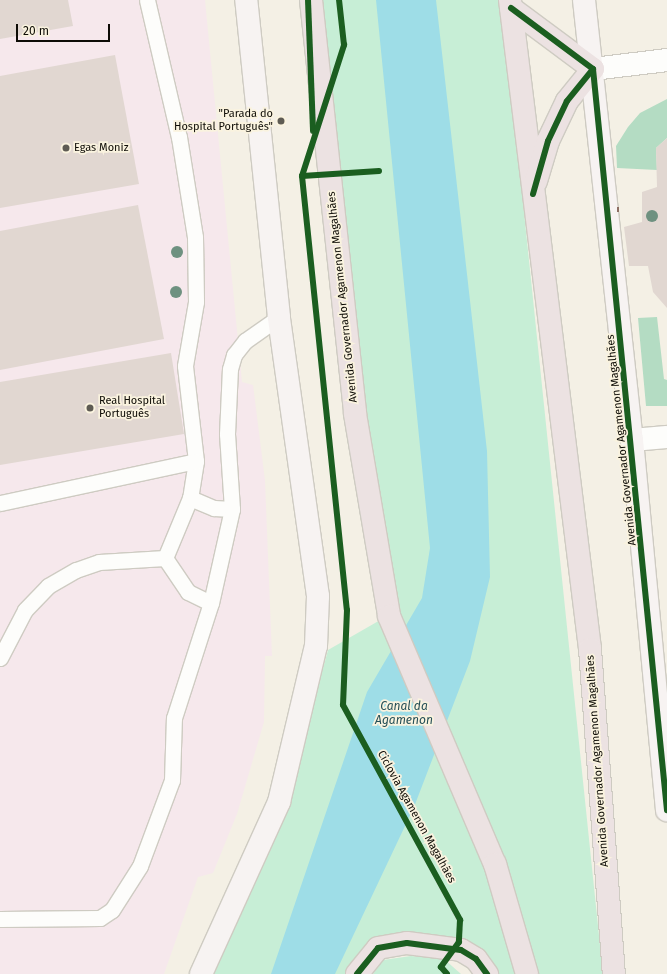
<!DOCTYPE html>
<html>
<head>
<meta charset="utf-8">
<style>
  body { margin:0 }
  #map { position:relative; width:667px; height:974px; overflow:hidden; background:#f4f0e5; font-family:"Fira Sans",sans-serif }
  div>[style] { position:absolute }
  .medical>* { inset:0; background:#f6e8ec }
  .green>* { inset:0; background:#c7eed6 }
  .forest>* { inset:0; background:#b4dcc3 }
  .water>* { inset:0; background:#9edde7 }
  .building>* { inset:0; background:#e1d7d1 }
  .path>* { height:2.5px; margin-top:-1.25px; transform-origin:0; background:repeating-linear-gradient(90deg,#d7d6d3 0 3px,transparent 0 5px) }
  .roads { filter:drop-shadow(1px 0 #cecbc2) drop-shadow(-1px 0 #cecbc2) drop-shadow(0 1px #cecbc2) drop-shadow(0 -1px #cecbc2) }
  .service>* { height:15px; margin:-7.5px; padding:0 7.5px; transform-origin:7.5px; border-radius:7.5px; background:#fdfdfb }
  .tertiary>* { height:22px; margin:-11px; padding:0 11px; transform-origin:11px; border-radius:11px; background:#fdfdfb }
  .secondary>* { height:22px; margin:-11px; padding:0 11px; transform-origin:11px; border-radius:11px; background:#f7f3f2 }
  .trunk>* { height:22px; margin:-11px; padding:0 11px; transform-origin:11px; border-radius:11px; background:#ece2e2 }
  .quiet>* { height:5px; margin-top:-2.5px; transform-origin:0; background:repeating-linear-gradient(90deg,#8d6e63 0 10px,transparent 0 15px) }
  .cycleway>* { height:6px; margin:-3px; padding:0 3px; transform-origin:3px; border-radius:3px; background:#1b5e20 }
  .trees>* { width:12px; height:12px; margin:-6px; border-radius:50%; background:#6e9180 }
  .dots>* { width:11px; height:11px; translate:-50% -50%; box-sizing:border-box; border:2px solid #faf3df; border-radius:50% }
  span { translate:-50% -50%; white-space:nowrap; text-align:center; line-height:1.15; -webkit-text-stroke:3.5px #faf3df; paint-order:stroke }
  .poi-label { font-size:11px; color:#0d0b05 }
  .right { translate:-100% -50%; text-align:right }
  .left { translate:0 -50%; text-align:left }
  .street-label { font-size:11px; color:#0d0b05 }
  .water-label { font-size:12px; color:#244e56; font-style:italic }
  .scale { position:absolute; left:16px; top:24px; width:94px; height:18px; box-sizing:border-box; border:2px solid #0d0b05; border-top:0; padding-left:5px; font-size:12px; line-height:14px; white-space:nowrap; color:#0d0b05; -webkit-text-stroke:3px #faf3df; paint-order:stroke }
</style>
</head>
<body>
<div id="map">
  <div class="medical">
    <div style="clip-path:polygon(0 0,205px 0,242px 382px,253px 385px,265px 481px,272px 656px,265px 656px,264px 722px,237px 814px,213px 873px,198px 877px,164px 974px,0 974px)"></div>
  </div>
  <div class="green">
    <div style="clip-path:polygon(311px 0,502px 0,603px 974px,476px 974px,451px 954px,410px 950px,373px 961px,365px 974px,202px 974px,287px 800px,328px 650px,389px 615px)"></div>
    <div style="clip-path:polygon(411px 956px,444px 959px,461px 974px,373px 974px,383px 960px)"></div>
  </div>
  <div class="forest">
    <div style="clip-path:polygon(667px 99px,667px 138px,656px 148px,657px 170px,617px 168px,616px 146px,628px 127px,640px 113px)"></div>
    <div style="clip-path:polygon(657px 317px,664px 379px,667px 380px,667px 406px,646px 406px,638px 318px)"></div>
  </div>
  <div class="water">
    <div style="clip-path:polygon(376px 0,436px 0,487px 451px,490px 577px,470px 661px,414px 807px,335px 974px,271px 974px,367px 692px,422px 598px,430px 548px)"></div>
  </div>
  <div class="building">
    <div style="clip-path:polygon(0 0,68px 0,73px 26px,0 39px)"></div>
    <div style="clip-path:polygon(115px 55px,139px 184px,0 208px,0 76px)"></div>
    <div style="clip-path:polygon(667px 138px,667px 308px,653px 292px,648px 266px,629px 266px,624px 227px,642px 222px,642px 192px,657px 187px,656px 148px)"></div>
    <div style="clip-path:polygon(138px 205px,164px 339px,0 370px,0 231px)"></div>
    <div style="clip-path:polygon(171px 353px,184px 434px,0 465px,0 382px)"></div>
  </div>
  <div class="path">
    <div style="left:356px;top:173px;width:23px;rotate:-5deg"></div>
    <div style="left:327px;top:426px;width:82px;rotate:83.7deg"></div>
    <div style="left:345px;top:650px;width:55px;rotate:92.1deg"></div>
    <div style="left:343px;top:705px;width:247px;rotate:61.8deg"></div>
  </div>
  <div class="roads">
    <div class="service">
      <div style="left:147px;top:0;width:141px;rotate:76.9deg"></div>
      <div style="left:179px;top:137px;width:101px;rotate:80.9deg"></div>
      <div style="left:195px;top:237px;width:65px;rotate:89.1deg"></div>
      <div style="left:196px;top:302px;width:65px;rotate:99.8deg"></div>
      <div style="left:185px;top:366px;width:96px;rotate:83.4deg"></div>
      <div style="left:196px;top:461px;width:37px;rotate:99deg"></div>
      <div style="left:190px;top:498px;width:65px;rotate:112.6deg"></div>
      <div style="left:190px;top:498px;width:26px;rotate:23deg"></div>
      <div style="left:214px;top:508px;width:18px;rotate:3deg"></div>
      <div style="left:0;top:503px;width:200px;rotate:-12.1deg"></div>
      <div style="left:165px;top:558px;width:41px;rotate:55.9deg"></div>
      <div style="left:188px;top:592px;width:25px;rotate:26deg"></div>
      <div style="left:0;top:658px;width:54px;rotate:-62.5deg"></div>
      <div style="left:25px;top:610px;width:33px;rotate:-46deg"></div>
      <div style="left:48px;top:586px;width:32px;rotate:-30deg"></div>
      <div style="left:76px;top:570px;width:24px;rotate:-19deg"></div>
      <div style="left:99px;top:562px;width:66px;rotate:-3.5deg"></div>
      <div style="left:0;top:919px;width:100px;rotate:-0.6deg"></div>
      <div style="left:100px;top:918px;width:14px;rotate:-34deg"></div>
      <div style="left:112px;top:910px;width:52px;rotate:-57.5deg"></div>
      <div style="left:140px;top:866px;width:92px;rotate:-69.6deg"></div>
      <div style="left:172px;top:780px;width:62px;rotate:-88.2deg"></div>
      <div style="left:174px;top:718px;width:121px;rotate:-72.2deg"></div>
      <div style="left:211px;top:603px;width:96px;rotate:-77.4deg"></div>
      <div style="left:232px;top:509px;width:75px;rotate:-93.8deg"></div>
      <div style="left:227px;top:434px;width:65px;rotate:-87.4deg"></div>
      <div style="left:230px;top:369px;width:15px;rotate:-74deg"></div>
      <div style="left:234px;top:355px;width:18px;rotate:-52deg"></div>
      <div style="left:245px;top:341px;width:42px;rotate:-35.2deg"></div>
    </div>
    <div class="tertiary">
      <div style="left:593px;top:69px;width:75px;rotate:-6.9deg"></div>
      <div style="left:632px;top:440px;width:35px;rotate:-5deg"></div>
    </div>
    <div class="secondary">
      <div style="left:584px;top:0;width:443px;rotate:83.8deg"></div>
      <div style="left:632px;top:440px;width:372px;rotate:84.6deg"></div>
      <div style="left:201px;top:974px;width:189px;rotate:-65.6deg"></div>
      <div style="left:279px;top:802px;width:160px;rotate:-76.7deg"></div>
      <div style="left:316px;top:646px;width:50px;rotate:-87.7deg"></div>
      <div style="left:318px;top:596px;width:282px;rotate:-98deg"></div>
      <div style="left:279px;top:317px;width:319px;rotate:-95.9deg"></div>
    </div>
    <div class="trunk">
      <div style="left:311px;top:0;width:416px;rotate:83.9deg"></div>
      <div style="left:355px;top:414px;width:205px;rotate:80.4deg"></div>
      <div style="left:389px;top:616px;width:270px;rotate:66.9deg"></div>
      <div style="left:495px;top:864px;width:115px;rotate:73.8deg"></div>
      <div style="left:510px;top:0;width:654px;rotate:82.97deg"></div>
      <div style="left:590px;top:649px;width:326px;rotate:85.8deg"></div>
      <div style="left:511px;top:8px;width:102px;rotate:36.6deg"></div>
      <div style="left:593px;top:69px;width:41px;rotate:129.1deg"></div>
      <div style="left:567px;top:101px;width:44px;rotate:115.4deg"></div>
      <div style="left:548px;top:141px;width:42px;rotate:106.7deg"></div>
      <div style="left:357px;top:974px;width:33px;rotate:-51deg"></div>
      <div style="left:378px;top:948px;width:29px;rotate:-10deg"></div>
      <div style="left:407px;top:943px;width:54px;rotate:7.4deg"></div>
      <div style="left:461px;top:950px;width:17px;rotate:31deg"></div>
      <div style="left:476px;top:959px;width:19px;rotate:54deg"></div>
    </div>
  </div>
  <div class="quiet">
    <div style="left:617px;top:209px;width:2px"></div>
  </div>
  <div class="cycleway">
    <div style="left:308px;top:0;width:131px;rotate:87.8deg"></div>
    <div style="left:511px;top:8px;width:102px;rotate:36.6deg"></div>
    <div style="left:593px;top:69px;width:745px;rotate:84.3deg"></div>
    <div style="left:379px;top:171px;width:77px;rotate:176.3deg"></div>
    <div style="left:302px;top:176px;width:436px;rotate:84.1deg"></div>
    <div style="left:347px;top:610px;width:95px;rotate:92.4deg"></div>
    <div style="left:343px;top:705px;width:245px;rotate:61.4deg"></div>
    <div style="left:460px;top:920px;width:22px;rotate:93deg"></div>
    <div style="left:459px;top:942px;width:31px;rotate:126deg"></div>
    <div style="left:441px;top:967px;width:9px;rotate:49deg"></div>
    <div style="left:302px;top:176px;width:138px;rotate:-72.2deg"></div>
    <div style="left:344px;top:45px;width:45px;rotate:-96.3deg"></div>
    <div style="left:533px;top:194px;width:55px;rotate:-74.2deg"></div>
    <div style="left:548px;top:141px;width:44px;rotate:-64.6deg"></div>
    <div style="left:567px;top:101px;width:41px;rotate:-50.9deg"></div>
    <div style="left:357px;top:974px;width:33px;rotate:-51deg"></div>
    <div style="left:378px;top:948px;width:29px;rotate:-10deg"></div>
    <div style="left:407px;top:943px;width:54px;rotate:7.4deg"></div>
    <div style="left:461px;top:950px;width:17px;rotate:31deg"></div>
    <div style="left:476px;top:959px;width:19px;rotate:54deg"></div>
  </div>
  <div class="trees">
    <div style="left:652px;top:216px"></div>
    <div style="left:177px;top:252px"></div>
    <div style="left:176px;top:292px"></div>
  </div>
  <div class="dots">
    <div style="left:281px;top:121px;background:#5e5b53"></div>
    <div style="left:66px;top:148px;background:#5e5b53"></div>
    <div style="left:90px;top:408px;background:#5e5b53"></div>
  </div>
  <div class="poi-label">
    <span class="right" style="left:273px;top:121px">"Parada do<br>Hospital Português"</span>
    <span class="left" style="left:74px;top:148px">Egas Moniz</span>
    <span class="left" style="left:99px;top:408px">Real Hospital<br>Português</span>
  </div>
  <div class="street-label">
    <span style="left:343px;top:297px;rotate:-96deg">Avenida Governador Agamenon Magalhães</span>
    <span style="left:622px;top:440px;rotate:-96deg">Avenida Governador Agamenon Magalhães</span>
    <span style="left:598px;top:761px;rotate:-94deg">Avenida Governador Agamenon Magalhães</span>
    <span style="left:416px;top:817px;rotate:61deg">Ciclovia Agamenon Magalhães</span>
  </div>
  <div class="water-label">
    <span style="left:404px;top:714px">Canal da<br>Agamenon</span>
  </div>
  <div class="scale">20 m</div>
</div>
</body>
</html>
